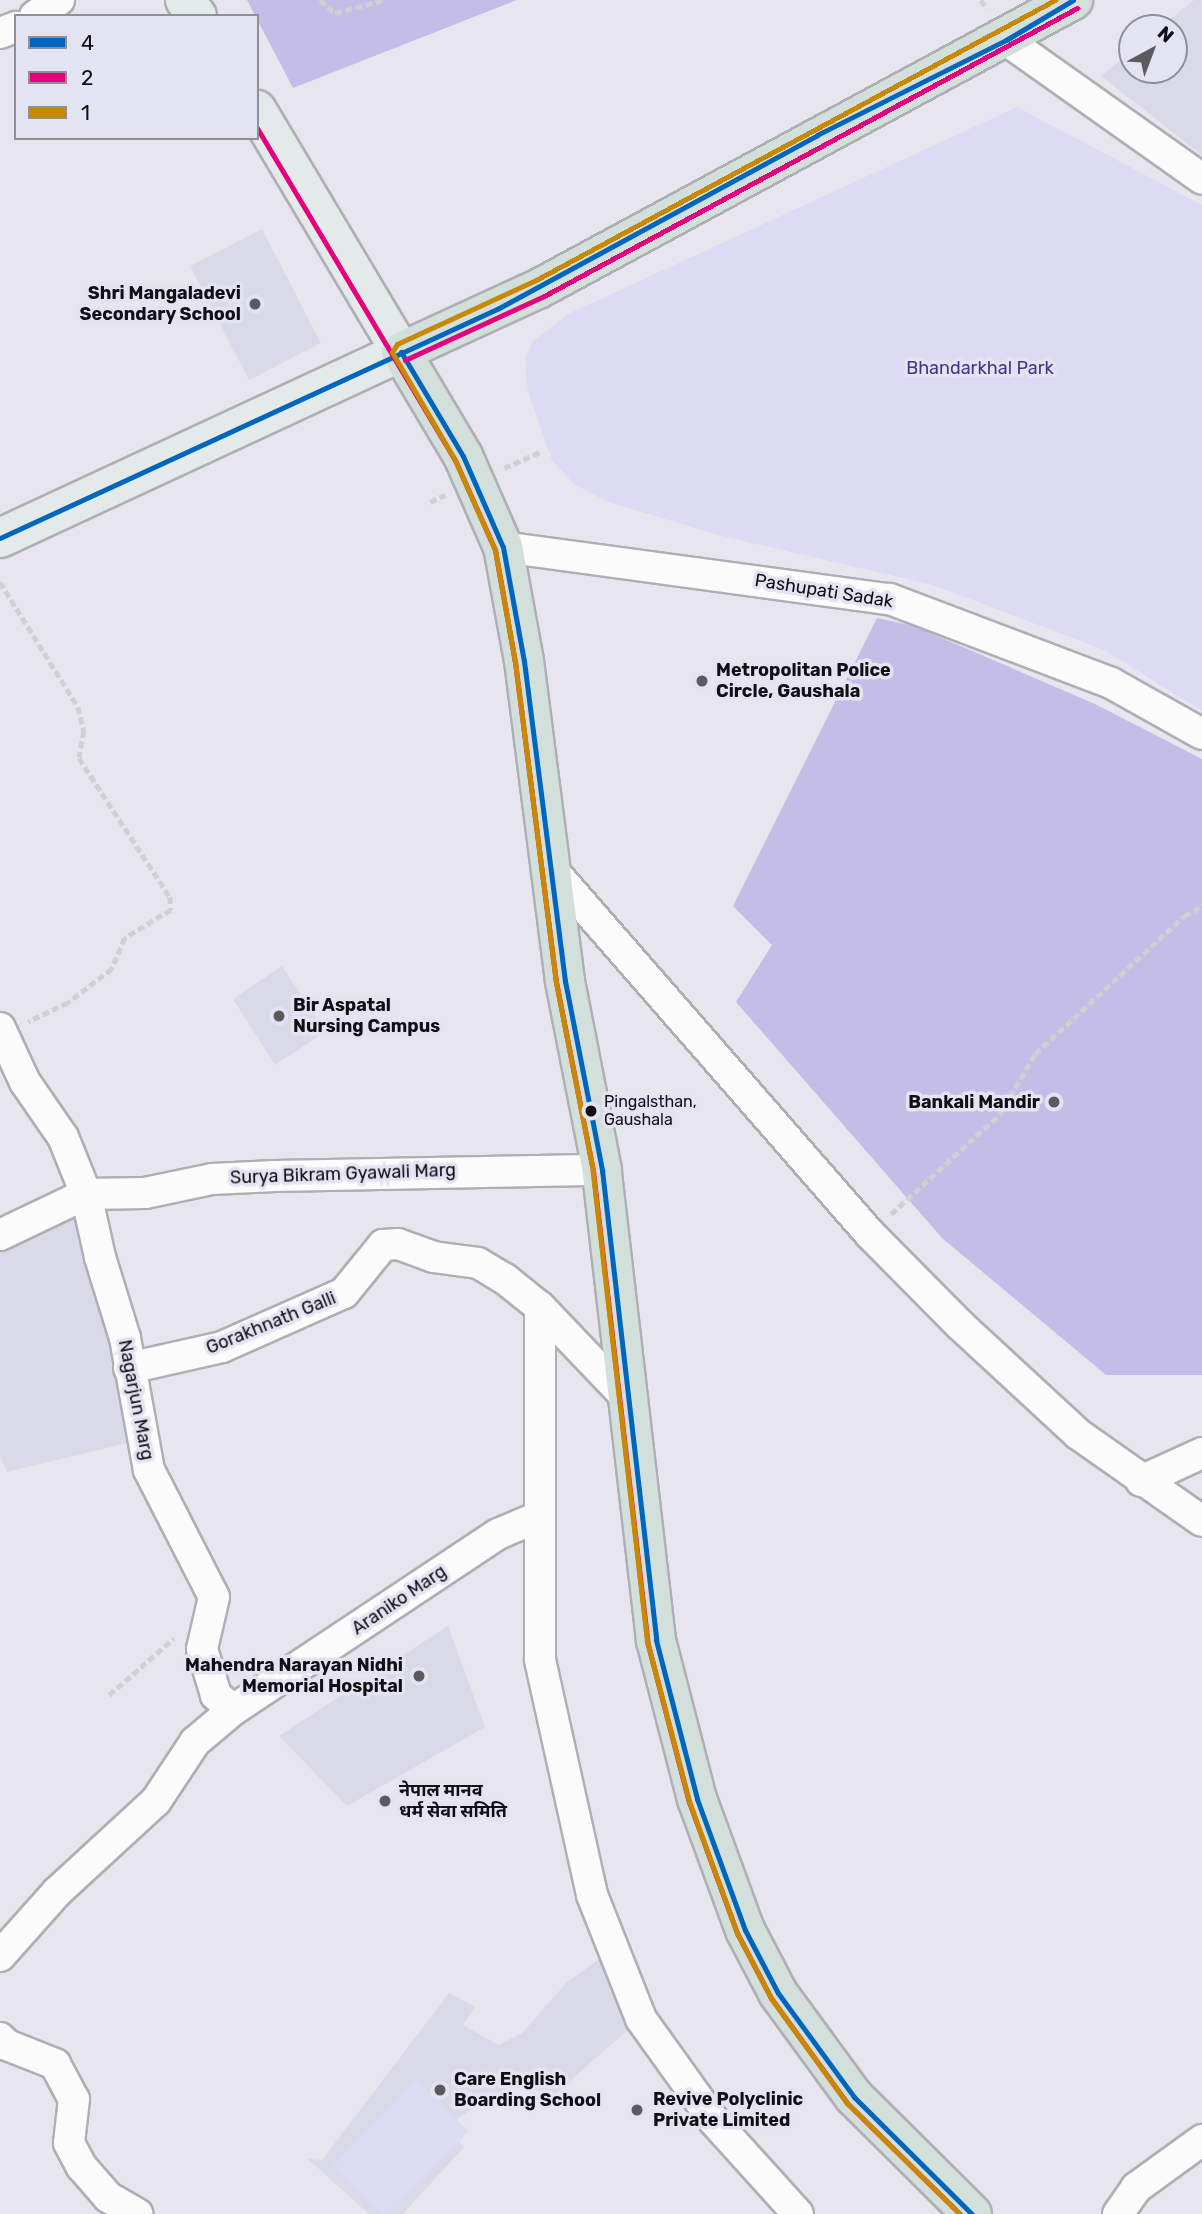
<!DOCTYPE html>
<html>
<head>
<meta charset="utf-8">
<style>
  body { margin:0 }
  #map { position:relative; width:1202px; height:2214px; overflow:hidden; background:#e7e6ee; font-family:Rubik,"Noto Sans Devanagari",sans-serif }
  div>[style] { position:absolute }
  .built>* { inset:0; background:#dad9e8 }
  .green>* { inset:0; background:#dddbf4 }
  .forest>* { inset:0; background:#c3bde8 }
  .path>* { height:4.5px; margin-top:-2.25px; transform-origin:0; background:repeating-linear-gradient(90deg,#d0cfd2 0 7px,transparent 0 10.5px) }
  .roads { filter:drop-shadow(2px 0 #afaeb5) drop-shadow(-2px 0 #afaeb5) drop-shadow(0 2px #afaeb5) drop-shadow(0 -2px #afaeb5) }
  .minor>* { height:30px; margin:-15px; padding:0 15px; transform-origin:15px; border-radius:15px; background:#fbfbfc }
  .major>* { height:38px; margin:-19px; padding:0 19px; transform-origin:19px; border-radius:19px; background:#e4eae9 }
  .highway>* { height:38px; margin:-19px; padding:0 19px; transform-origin:19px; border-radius:19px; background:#d3dfdb }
  .bus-1>* { height:5px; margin:-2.5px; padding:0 2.5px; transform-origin:2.5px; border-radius:2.5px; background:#0065bd }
  .bus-2>* { height:5px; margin:-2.5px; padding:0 2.5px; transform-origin:2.5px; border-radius:2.5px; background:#e5007d }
  .bus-3>* { height:5px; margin:-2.5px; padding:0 2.5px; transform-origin:2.5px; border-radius:2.5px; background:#c98804 }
  .dots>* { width:19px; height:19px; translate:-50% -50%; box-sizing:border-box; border:4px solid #e4e3f2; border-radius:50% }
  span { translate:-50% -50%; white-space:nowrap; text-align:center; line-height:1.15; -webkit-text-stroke:7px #e4e3f2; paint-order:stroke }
  .bus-label { font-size:16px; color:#100f14 }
  .left { translate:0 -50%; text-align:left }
  .poi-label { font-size:18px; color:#100f14; font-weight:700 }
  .right { translate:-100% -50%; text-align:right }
  .park-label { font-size:18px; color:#473487 }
  .street-label { font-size:18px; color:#100f14 }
  .legend { position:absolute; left:14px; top:14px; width:245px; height:126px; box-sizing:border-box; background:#e4e3f2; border:2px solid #8f8e99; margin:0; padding:9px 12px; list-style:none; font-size:21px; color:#100f14 }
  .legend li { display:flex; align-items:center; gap:14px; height:35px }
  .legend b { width:35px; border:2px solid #8f8e99 }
  .north { position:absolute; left:1118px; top:14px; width:70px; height:70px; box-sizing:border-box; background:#e4e3f2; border:2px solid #8f8e99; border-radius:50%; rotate:41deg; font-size:19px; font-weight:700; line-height:28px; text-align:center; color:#100f14 }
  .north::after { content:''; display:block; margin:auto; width:24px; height:32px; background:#5b5a60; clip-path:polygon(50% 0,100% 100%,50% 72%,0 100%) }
</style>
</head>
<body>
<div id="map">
  <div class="built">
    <div style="clip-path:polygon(1194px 0,1202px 0,1202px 155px,1101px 76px,1132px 50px,1132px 70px,1174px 70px,1174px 28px,1159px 28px)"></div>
    <div style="clip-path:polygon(262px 229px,321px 343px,249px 380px,190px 266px)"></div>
    <div style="clip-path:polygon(282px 966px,325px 1032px,275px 1065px,233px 999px)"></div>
    <div style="clip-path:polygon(80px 1209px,135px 1441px,7px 1472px,0 1456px,0 1246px)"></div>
    <div style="clip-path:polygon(448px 1626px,485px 1727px,347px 1806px,279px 1736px)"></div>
    <div style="clip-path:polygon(601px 1958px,610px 1965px,640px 2019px,553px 2096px,514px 2083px,445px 2126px,464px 2147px,403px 2214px,369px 2214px,308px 2159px,322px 2160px,449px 1993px,475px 2007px,463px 2025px,499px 2045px,522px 2033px,567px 1982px)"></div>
  </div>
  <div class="green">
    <div style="clip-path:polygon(1017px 107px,1202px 205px,1202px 711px,1104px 650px,933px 585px,718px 535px,606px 501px,574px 484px,552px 460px,528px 392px,525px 359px,533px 341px,568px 314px)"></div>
    <div style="clip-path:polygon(416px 2080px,469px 2131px,390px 2214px,381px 2214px,332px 2167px)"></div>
  </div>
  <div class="forest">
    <div style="clip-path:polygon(247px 0,517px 0,293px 88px)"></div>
    <div style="clip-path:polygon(877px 618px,914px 626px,1095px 704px,1202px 759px,1202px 1375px,1106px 1375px,942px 1238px,736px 1002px,772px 945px,733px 906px)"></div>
  </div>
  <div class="path">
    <div style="left:320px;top:0;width:20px;rotate:41deg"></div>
    <div style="left:335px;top:13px;width:51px;rotate:-14.9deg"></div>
    <div style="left:981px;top:0;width:11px;rotate:56deg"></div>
    <div style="left:504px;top:468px;width:39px;rotate:-24deg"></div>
    <div style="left:430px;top:502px;width:17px;rotate:-25deg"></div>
    <div style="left:0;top:582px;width:147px;rotate:58deg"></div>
    <div style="left:78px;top:707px;width:25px;rotate:76deg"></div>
    <div style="left:84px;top:731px;width:27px;rotate:100deg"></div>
    <div style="left:79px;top:758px;width:166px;rotate:56.8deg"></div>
    <div style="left:170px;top:897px;width:13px;rotate:86deg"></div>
    <div style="left:171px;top:910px;width:54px;rotate:148.7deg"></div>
    <div style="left:125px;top:938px;width:34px;rotate:113deg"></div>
    <div style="left:112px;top:969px;width:56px;rotate:142.3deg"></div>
    <div style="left:68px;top:1003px;width:44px;rotate:154.6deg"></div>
    <div style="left:891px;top:1214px;width:147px;rotate:-42.5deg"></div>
    <div style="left:999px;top:1115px;width:71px;rotate:-59.5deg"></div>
    <div style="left:1035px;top:1054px;width:203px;rotate:-42.8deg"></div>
    <div style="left:1184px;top:916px;width:21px;rotate:-29deg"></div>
    <div style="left:109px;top:1695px;width:86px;rotate:-41.2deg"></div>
  </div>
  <div class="roads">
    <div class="minor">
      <div style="left:35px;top:16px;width:29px;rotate:-34deg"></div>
      <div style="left:0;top:33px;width:17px;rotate:-21deg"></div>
      <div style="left:1006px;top:40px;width:240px;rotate:35.3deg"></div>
      <div style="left:503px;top:547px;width:390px;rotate:7.7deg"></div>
      <div style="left:890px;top:599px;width:236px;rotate:20.8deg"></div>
      <div style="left:1111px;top:683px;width:104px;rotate:29.3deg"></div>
      <div style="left:548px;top:865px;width:490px;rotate:48.9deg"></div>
      <div style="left:870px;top:1234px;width:128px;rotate:45.3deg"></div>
      <div style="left:960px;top:1325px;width:161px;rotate:42.7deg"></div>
      <div style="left:1078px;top:1434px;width:151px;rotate:35.1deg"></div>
      <div style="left:0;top:1028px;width:60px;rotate:65.2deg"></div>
      <div style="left:25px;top:1082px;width:67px;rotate:55.4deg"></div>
      <div style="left:63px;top:1137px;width:61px;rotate:68deg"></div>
      <div style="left:86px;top:1194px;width:95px;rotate:154.5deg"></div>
      <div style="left:540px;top:1307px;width:353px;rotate:90deg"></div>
      <div style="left:540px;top:1660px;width:241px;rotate:77.5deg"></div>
      <div style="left:592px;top:1895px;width:133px;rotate:68.4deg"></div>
      <div style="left:641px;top:2019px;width:125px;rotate:54.4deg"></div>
      <div style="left:714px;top:2121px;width:125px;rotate:47.9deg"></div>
      <div style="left:129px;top:1368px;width:95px;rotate:-12.7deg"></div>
      <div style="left:222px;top:1347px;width:133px;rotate:-23.9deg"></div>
      <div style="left:344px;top:1293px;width:62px;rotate:-50.9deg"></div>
      <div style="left:383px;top:1245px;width:15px;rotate:-4deg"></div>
      <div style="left:398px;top:1244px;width:37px;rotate:20deg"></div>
      <div style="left:433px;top:1257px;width:45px;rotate:7.6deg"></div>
      <div style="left:478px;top:1263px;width:31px;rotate:31deg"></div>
      <div style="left:505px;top:1279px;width:45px;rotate:38.7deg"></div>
      <div style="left:540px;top:1307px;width:129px;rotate:46.3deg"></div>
      <div style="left:1141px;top:1481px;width:67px;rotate:-24.7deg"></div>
      <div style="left:233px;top:1710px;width:23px;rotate:-139deg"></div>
      <div style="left:216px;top:1695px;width:48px;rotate:-106.9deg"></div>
      <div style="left:202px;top:1649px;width:53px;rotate:-77deg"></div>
      <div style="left:214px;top:1597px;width:143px;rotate:-117.1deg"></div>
      <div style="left:149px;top:1470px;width:134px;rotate:-100.3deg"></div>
      <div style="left:125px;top:1338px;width:85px;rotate:-107.2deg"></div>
      <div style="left:100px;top:1257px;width:65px;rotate:-102.5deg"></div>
      <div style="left:86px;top:1194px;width:59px;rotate:-1deg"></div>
      <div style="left:145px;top:1193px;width:68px;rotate:-11.8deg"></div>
      <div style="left:212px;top:1179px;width:63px;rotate:-2.7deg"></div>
      <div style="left:275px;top:1176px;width:327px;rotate:-1.1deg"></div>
      <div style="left:0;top:1956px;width:86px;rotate:-48.3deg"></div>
      <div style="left:57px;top:1892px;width:134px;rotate:-42.6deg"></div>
      <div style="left:156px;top:1801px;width:71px;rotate:-56.5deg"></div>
      <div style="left:195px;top:1742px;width:50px;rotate:-40.1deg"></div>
      <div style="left:233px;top:1710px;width:318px;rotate:-33.6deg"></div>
      <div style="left:498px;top:1534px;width:43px;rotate:-23deg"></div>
      <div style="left:0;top:2038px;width:10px;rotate:45deg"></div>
      <div style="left:7px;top:2045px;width:52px;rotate:21.6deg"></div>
      <div style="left:55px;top:2064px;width:40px;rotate:62deg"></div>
      <div style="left:74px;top:2099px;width:44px;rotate:96.5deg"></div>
      <div style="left:69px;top:2143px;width:27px;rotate:62deg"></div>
      <div style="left:82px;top:2167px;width:40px;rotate:49deg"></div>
      <div style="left:108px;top:2197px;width:34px;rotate:30deg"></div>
      <div style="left:1118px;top:2214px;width:32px;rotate:-55deg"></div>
      <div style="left:1136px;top:2188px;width:82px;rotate:-36deg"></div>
    </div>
    <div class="major">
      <div style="left:185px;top:0;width:20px;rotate:53deg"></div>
      <div style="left:0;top:538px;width:442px;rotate:-24.9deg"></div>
      <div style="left:401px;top:352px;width:282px;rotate:-120.8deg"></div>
    </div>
    <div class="highway">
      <div style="left:972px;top:2214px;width:166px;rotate:-135.2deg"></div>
      <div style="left:854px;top:2097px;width:129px;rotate:-126.2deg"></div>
      <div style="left:778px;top:1993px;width:71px;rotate:-117.6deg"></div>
      <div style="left:745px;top:1930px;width:140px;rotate:-110.1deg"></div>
      <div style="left:697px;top:1799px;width:164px;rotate:-104.5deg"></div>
      <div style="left:656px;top:1640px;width:473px;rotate:-96.6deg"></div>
      <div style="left:602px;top:1170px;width:193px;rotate:-101.1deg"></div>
      <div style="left:565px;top:981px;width:323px;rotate:-97.3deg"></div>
      <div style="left:524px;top:661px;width:116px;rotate:-100.4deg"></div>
      <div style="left:503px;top:547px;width:99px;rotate:-113.7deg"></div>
      <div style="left:463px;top:456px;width:121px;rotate:-120.8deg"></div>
      <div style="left:401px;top:352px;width:153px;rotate:-24.7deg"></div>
      <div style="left:540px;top:288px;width:606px;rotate:-28.38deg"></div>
    </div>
  </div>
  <div class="bus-1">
    <div style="left:401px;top:352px;width:121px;rotate:59.2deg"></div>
    <div style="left:463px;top:456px;width:99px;rotate:66.3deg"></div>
    <div style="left:503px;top:547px;width:116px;rotate:79.6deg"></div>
    <div style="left:524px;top:661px;width:323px;rotate:82.7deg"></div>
    <div style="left:565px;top:981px;width:193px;rotate:78.9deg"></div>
    <div style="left:602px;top:1170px;width:473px;rotate:83.4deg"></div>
    <div style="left:656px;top:1640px;width:164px;rotate:75.5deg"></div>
    <div style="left:697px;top:1799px;width:140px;rotate:69.9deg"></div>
    <div style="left:745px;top:1930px;width:71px;rotate:62.4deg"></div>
    <div style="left:778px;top:1993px;width:129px;rotate:53.8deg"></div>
    <div style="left:854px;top:2097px;width:166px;rotate:44.8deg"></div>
    <div style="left:0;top:538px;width:549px;rotate:-24.75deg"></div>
    <div style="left:499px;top:308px;width:362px;rotate:-28.5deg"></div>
    <div style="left:817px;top:135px;width:212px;rotate:-26.7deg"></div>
    <div style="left:1006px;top:40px;width:78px;rotate:-30.8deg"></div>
  </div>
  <div class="bus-2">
    <div style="left:257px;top:128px;width:387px;rotate:59.2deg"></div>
    <div style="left:455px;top:460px;width:98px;rotate:66deg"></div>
    <div style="left:495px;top:550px;width:114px;rotate:79.9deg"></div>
    <div style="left:515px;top:662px;width:323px;rotate:82.7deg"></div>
    <div style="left:556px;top:982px;width:193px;rotate:78.9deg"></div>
    <div style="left:593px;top:1171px;width:473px;rotate:83.4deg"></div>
    <div style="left:647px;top:1641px;width:166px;rotate:75.4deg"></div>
    <div style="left:689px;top:1802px;width:140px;rotate:69.9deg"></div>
    <div style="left:737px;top:1933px;width:73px;rotate:62.4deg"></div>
    <div style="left:771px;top:1998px;width:130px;rotate:54.1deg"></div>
    <div style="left:847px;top:2103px;width:158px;rotate:44.5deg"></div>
    <div style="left:405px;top:360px;width:153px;rotate:-24.7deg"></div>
    <div style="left:544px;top:296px;width:606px;rotate:-28.38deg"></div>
  </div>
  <div class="bus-3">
    <div style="left:960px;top:2214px;width:158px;rotate:-135.5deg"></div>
    <div style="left:847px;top:2103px;width:130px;rotate:-125.9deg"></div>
    <div style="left:771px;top:1998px;width:73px;rotate:-117.6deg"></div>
    <div style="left:737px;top:1933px;width:140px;rotate:-110deg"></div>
    <div style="left:689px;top:1801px;width:165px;rotate:-104.7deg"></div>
    <div style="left:647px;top:1641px;width:473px;rotate:-96.6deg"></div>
    <div style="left:593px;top:1171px;width:193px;rotate:-101.1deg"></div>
    <div style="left:556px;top:982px;width:323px;rotate:-97.3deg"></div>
    <div style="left:515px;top:662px;width:114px;rotate:-100.1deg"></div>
    <div style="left:495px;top:550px;width:98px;rotate:-114deg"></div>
    <div style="left:455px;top:460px;width:125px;rotate:-120.3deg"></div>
    <div style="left:392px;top:352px;width:9px;rotate:-58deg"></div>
    <div style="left:397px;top:344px;width:153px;rotate:-24.7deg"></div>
    <div style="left:536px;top:280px;width:590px;rotate:-28.35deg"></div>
  </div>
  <div class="dots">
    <div style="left:255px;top:304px;background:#5b5a60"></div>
    <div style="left:702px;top:681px;background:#5b5a60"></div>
    <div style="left:279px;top:1016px;background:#5b5a60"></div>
    <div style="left:1054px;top:1102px;background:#5b5a60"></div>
    <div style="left:591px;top:1111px;background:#100f14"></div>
    <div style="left:419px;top:1676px;background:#5b5a60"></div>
    <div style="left:385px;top:1801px;background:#5b5a60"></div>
    <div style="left:440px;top:2090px;background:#5b5a60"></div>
    <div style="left:637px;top:2110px;background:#5b5a60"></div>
  </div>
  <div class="bus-label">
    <span class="left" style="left:604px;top:1111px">Pingalsthan,<br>Gaushala</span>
  </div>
  <div class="poi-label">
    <span class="right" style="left:241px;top:304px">Shri Mangaladevi<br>Secondary School</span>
    <span class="left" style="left:716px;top:681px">Metropolitan Police<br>Circle, Gaushala</span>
    <span class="left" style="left:293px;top:1016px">Bir Aspatal<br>Nursing Campus</span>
    <span class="right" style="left:1040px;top:1102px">Bankali Mandir</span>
    <span class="right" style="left:403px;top:1676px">Mahendra Narayan Nidhi<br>Memorial Hospital</span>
    <span class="left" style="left:399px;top:1801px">नेपाल मानव<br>धर्म सेवा समिति</span>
    <span class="left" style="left:454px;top:2090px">Care English<br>Boarding School</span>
    <span class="left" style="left:653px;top:2110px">Revive Polyclinic<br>Private Limited</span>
  </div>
  <div class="park-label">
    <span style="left:980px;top:368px">Bhandarkhal Park</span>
  </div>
  <div class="street-label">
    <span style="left:824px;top:591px;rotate:9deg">Pashupati Sadak</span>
    <span style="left:343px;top:1174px;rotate:-2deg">Surya Bikram Gyawali Marg</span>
    <span style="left:271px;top:1323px;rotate:-22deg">Gorakhnath Galli</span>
    <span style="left:136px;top:1400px;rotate:79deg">Nagarjun Marg</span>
    <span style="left:399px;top:1600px;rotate:-34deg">Araniko Marg</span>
  </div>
  <ul class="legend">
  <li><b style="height:9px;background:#0065bd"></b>4</li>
  <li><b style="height:9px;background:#e5007d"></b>2</li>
  <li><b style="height:9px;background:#c98804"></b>1</li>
  </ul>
  <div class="north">N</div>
</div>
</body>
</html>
